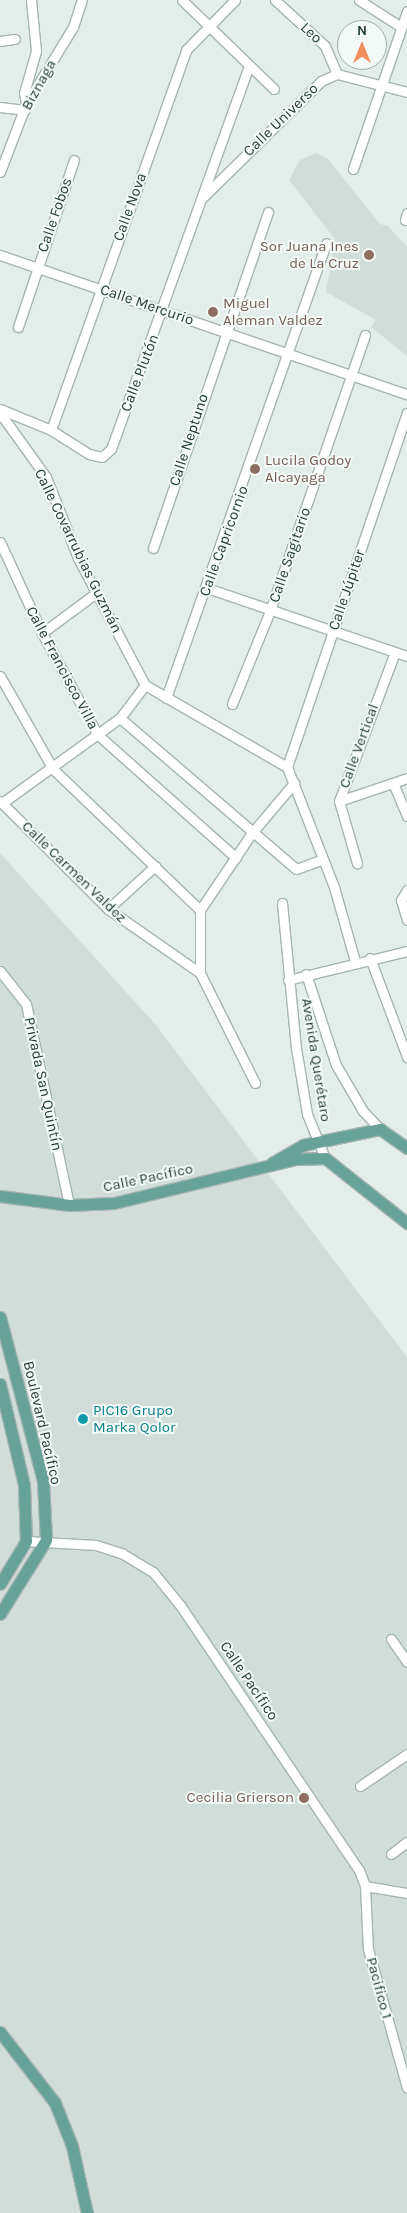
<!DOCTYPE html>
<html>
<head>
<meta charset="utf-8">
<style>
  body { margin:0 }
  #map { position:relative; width:407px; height:2213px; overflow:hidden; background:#e3ede9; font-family:Karla,sans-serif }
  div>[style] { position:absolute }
  .built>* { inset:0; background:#d1ddd8 }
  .roads { filter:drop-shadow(1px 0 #a5b5b1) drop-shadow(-1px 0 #a5b5b1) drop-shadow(0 1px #a5b5b1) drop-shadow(0 -1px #a5b5b1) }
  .minor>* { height:9px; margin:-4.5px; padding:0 4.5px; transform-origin:4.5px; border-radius:4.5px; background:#fff }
  .major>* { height:11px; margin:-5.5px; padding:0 5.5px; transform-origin:5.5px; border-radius:5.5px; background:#67a298 }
  .dots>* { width:14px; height:14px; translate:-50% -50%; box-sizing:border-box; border:2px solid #f3f9f7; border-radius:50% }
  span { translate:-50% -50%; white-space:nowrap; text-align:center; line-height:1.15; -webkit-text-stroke:4px #f3f9f7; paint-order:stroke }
  .street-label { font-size:15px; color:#223e39 }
  .education-label { font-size:15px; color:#785e54 }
  .right { translate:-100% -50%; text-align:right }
  .left { translate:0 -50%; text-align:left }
  .culture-label { font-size:15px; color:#0d838f }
  .north { position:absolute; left:337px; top:20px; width:50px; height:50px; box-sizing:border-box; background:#f3f9f7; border:1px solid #9faeab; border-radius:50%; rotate:0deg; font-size:14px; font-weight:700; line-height:20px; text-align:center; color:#223e39 }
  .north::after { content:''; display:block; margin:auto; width:18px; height:22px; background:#f28d5c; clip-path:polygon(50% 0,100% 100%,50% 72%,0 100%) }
</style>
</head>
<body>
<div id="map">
  <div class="built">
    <div style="clip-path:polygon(316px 153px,327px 158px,380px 224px,388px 226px,407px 247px,407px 356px,371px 327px,376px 320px,326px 292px,335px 239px,289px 180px,300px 160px)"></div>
    <div style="clip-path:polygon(0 853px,155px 1024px,407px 1357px,407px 2213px,0 2213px)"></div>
  </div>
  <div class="roads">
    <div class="minor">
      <div style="left:182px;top:0;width:128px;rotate:44.1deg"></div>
      <div style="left:275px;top:0;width:68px;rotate:42.6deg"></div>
      <div style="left:325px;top:46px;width:30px;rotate:67deg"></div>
      <div style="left:359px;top:0;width:50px;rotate:32.7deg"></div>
      <div style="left:0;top:41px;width:15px;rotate:-8deg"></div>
      <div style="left:26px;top:104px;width:11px;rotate:-100deg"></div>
      <div style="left:24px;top:93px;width:44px;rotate:-74.1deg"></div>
      <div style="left:36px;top:51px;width:51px;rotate:-95.6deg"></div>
      <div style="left:0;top:107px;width:25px;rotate:7deg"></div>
      <div style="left:353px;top:169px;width:167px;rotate:-71.1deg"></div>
      <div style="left:0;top:172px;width:73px;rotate:-69.1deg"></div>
      <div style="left:26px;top:104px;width:90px;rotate:-58.6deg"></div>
      <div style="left:73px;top:27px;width:28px;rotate:-72deg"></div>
      <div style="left:202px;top:198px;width:167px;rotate:-44.5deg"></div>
      <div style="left:321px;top:81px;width:17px;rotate:-24deg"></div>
      <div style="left:337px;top:74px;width:72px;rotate:14.4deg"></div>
      <div style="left:405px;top:220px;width:7px;rotate:-74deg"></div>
      <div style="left:0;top:255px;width:430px;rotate:18.9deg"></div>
      <div style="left:18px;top:327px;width:176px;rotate:-71.5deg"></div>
      <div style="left:0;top:409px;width:55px;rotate:22.4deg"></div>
      <div style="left:51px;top:430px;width:45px;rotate:32.3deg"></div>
      <div style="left:89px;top:454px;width:13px;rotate:13deg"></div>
      <div style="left:102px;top:457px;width:12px;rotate:-42deg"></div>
      <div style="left:111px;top:449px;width:407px;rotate:-70.2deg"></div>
      <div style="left:0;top:413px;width:79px;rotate:54.3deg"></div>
      <div style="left:46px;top:477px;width:87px;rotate:68.4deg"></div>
      <div style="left:78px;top:558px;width:144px;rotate:62.2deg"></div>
      <div style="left:145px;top:685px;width:164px;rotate:30deg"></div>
      <div style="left:287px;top:767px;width:129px;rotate:68.6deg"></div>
      <div style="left:334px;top:887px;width:77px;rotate:74.2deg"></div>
      <div style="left:51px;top:430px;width:403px;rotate:-70.4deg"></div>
      <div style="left:186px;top:50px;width:70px;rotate:-45.6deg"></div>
      <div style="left:0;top:542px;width:100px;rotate:65.2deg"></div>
      <div style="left:42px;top:633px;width:115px;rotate:61.4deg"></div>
      <div style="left:97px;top:734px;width:186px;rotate:41.7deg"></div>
      <div style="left:153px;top:548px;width:355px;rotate:-71.1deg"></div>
      <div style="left:207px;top:588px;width:211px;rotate:18.8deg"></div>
      <div style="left:42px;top:633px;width:67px;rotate:-36.5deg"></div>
      <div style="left:0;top:676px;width:107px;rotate:60.3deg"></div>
      <div style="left:53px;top:769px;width:204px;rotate:43.8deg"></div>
      <div style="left:200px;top:910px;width:63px;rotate:90deg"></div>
      <div style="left:200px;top:973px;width:123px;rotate:63.4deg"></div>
      <div style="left:166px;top:698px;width:482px;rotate:-70.6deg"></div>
      <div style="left:232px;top:704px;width:100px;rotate:-67.8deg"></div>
      <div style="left:270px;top:611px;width:292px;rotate:-71deg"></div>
      <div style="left:120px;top:718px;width:232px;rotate:40.6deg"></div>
      <div style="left:296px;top:869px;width:27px;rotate:-20deg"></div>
      <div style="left:287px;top:767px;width:374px;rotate:-71.3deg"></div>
      <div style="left:393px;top:783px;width:36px;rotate:67deg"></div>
      <div style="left:0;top:801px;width:153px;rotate:45deg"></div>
      <div style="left:108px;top:909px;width:112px;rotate:34.8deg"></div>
      <div style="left:339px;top:801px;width:159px;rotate:-69.4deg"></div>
      <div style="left:339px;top:801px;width:72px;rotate:-18.7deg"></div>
      <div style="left:339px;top:801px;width:65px;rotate:73.8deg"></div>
      <div style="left:2px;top:803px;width:145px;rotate:-35.8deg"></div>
      <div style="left:120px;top:718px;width:41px;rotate:-52.9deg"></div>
      <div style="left:407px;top:890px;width:12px;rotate:121deg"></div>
      <div style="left:401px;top:900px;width:21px;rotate:73deg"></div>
      <div style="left:282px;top:903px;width:146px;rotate:84.5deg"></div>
      <div style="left:296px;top:1048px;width:67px;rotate:80.5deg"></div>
      <div style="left:307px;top:1114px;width:48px;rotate:67.8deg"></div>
      <div style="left:108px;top:909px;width:64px;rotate:-42.5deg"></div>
      <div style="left:200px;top:910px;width:92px;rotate:-56.1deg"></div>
      <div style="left:251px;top:834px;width:67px;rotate:-49.9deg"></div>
      <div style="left:370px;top:958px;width:106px;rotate:69.5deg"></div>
      <div style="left:0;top:971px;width:42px;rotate:51.8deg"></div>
      <div style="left:26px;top:1004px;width:206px;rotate:77.9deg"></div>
      <div style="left:306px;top:974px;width:96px;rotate:71.8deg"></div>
      <div style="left:336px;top:1065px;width:53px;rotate:59.6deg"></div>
      <div style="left:363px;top:1111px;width:25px;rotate:47deg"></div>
      <div style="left:288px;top:980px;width:122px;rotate:-13.7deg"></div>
      <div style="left:26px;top:1541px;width:70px;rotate:3.3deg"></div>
      <div style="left:96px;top:1545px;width:28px;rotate:18deg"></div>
      <div style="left:123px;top:1554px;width:35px;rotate:31deg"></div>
      <div style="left:153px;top:1572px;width:43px;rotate:50.7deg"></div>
      <div style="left:180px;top:1605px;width:320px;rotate:56deg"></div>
      <div style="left:359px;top:1870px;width:17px;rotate:69deg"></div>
      <div style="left:365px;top:1886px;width:63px;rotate:87.3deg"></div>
      <div style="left:368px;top:1949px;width:144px;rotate:74.3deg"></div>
      <div style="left:391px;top:1639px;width:28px;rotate:55deg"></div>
      <div style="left:360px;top:1786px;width:57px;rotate:-34.2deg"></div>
      <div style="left:391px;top:1854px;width:20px;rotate:-37deg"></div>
      <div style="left:365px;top:1886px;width:43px;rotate:9.5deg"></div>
    </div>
    <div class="major">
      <div style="left:272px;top:1163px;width:36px;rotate:-30deg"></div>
      <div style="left:303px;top:1145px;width:79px;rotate:-11.7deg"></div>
      <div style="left:380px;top:1129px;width:33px;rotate:35deg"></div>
      <div style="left:0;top:1196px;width:70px;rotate:7.4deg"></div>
      <div style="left:69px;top:1205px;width:45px;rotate:-2.5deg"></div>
      <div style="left:114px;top:1203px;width:187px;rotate:-13.6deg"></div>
      <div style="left:296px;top:1159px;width:29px;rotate:-2deg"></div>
      <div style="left:325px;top:1158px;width:105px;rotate:38.4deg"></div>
      <div style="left:0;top:1317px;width:170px;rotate:75.3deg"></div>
      <div style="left:43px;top:1481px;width:59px;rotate:87.1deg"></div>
      <div style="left:46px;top:1540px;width:87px;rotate:121.9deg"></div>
      <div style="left:0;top:1384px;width:104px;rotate:76.6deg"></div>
      <div style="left:24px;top:1485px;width:56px;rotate:88deg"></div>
      <div style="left:26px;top:1541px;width:50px;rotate:121.2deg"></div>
      <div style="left:0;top:2032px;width:90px;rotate:52.2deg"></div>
      <div style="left:55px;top:2103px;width:46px;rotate:68.4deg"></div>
      <div style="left:72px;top:2146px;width:69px;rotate:77.4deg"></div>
    </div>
  </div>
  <div class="dots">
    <div style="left:369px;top:255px;background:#8d6e63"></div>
    <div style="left:213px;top:312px;background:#8d6e63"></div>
    <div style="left:255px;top:469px;background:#8d6e63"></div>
    <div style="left:83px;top:1419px;background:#0f9aa8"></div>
    <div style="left:304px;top:1798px;background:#8d6e63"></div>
  </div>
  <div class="street-label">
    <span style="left:311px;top:33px;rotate:43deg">Leo</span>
    <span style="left:39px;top:85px;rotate:-61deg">Biznaga</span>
    <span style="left:281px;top:120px;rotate:-44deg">Calle Universo</span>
    <span style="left:130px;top:207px;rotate:-70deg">Calle Nova</span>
    <span style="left:55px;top:215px;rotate:-71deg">Calle Fobos</span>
    <span style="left:147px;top:305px;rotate:19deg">Calle Mercurio</span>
    <span style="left:140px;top:373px;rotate:-69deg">Calle Plutón</span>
    <span style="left:189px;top:440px;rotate:-72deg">Calle Neptuno</span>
    <span style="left:224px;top:541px;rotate:-70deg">Calle Capricornio</span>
    <span style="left:78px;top:551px;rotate:64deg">Calle Covarrubias Guzmán</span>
    <span style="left:290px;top:555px;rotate:-71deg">Calle Sagitario</span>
    <span style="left:347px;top:590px;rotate:-71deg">Calle Júpiter</span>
    <span style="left:62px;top:668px;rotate:62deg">Calle Francisco Villa</span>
    <span style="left:359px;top:746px;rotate:-70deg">Calle Vertical</span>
    <span style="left:74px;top:872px;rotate:44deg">Calle Carmen Valdez</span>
    <span style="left:316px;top:1060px;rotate:81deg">Avenida Querétaro</span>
    <span style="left:43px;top:1084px;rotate:78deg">Privada San Quintín</span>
    <span style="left:148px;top:1178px;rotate:-12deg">Calle Pacífico</span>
    <span style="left:42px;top:1423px;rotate:77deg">Boulevard Pacífico</span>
    <span style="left:249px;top:1681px;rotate:56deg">Calle Pacífico</span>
    <span style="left:379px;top:1988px;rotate:75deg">Pacifico 1</span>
  </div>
  <div class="education-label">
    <span class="right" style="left:359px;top:255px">Sor Juana Ines<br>de La Cruz</span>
    <span class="left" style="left:223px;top:312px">Miguel<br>Aleman Valdez</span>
    <span class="left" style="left:265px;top:469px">Lucila Godoy<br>Alcayaga</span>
    <span class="right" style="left:294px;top:1798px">Cecilia Grierson</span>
  </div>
  <div class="culture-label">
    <span class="left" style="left:93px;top:1419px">PIC16 Grupo<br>Marka Qolor</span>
  </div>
  <div class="north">N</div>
</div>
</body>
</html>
